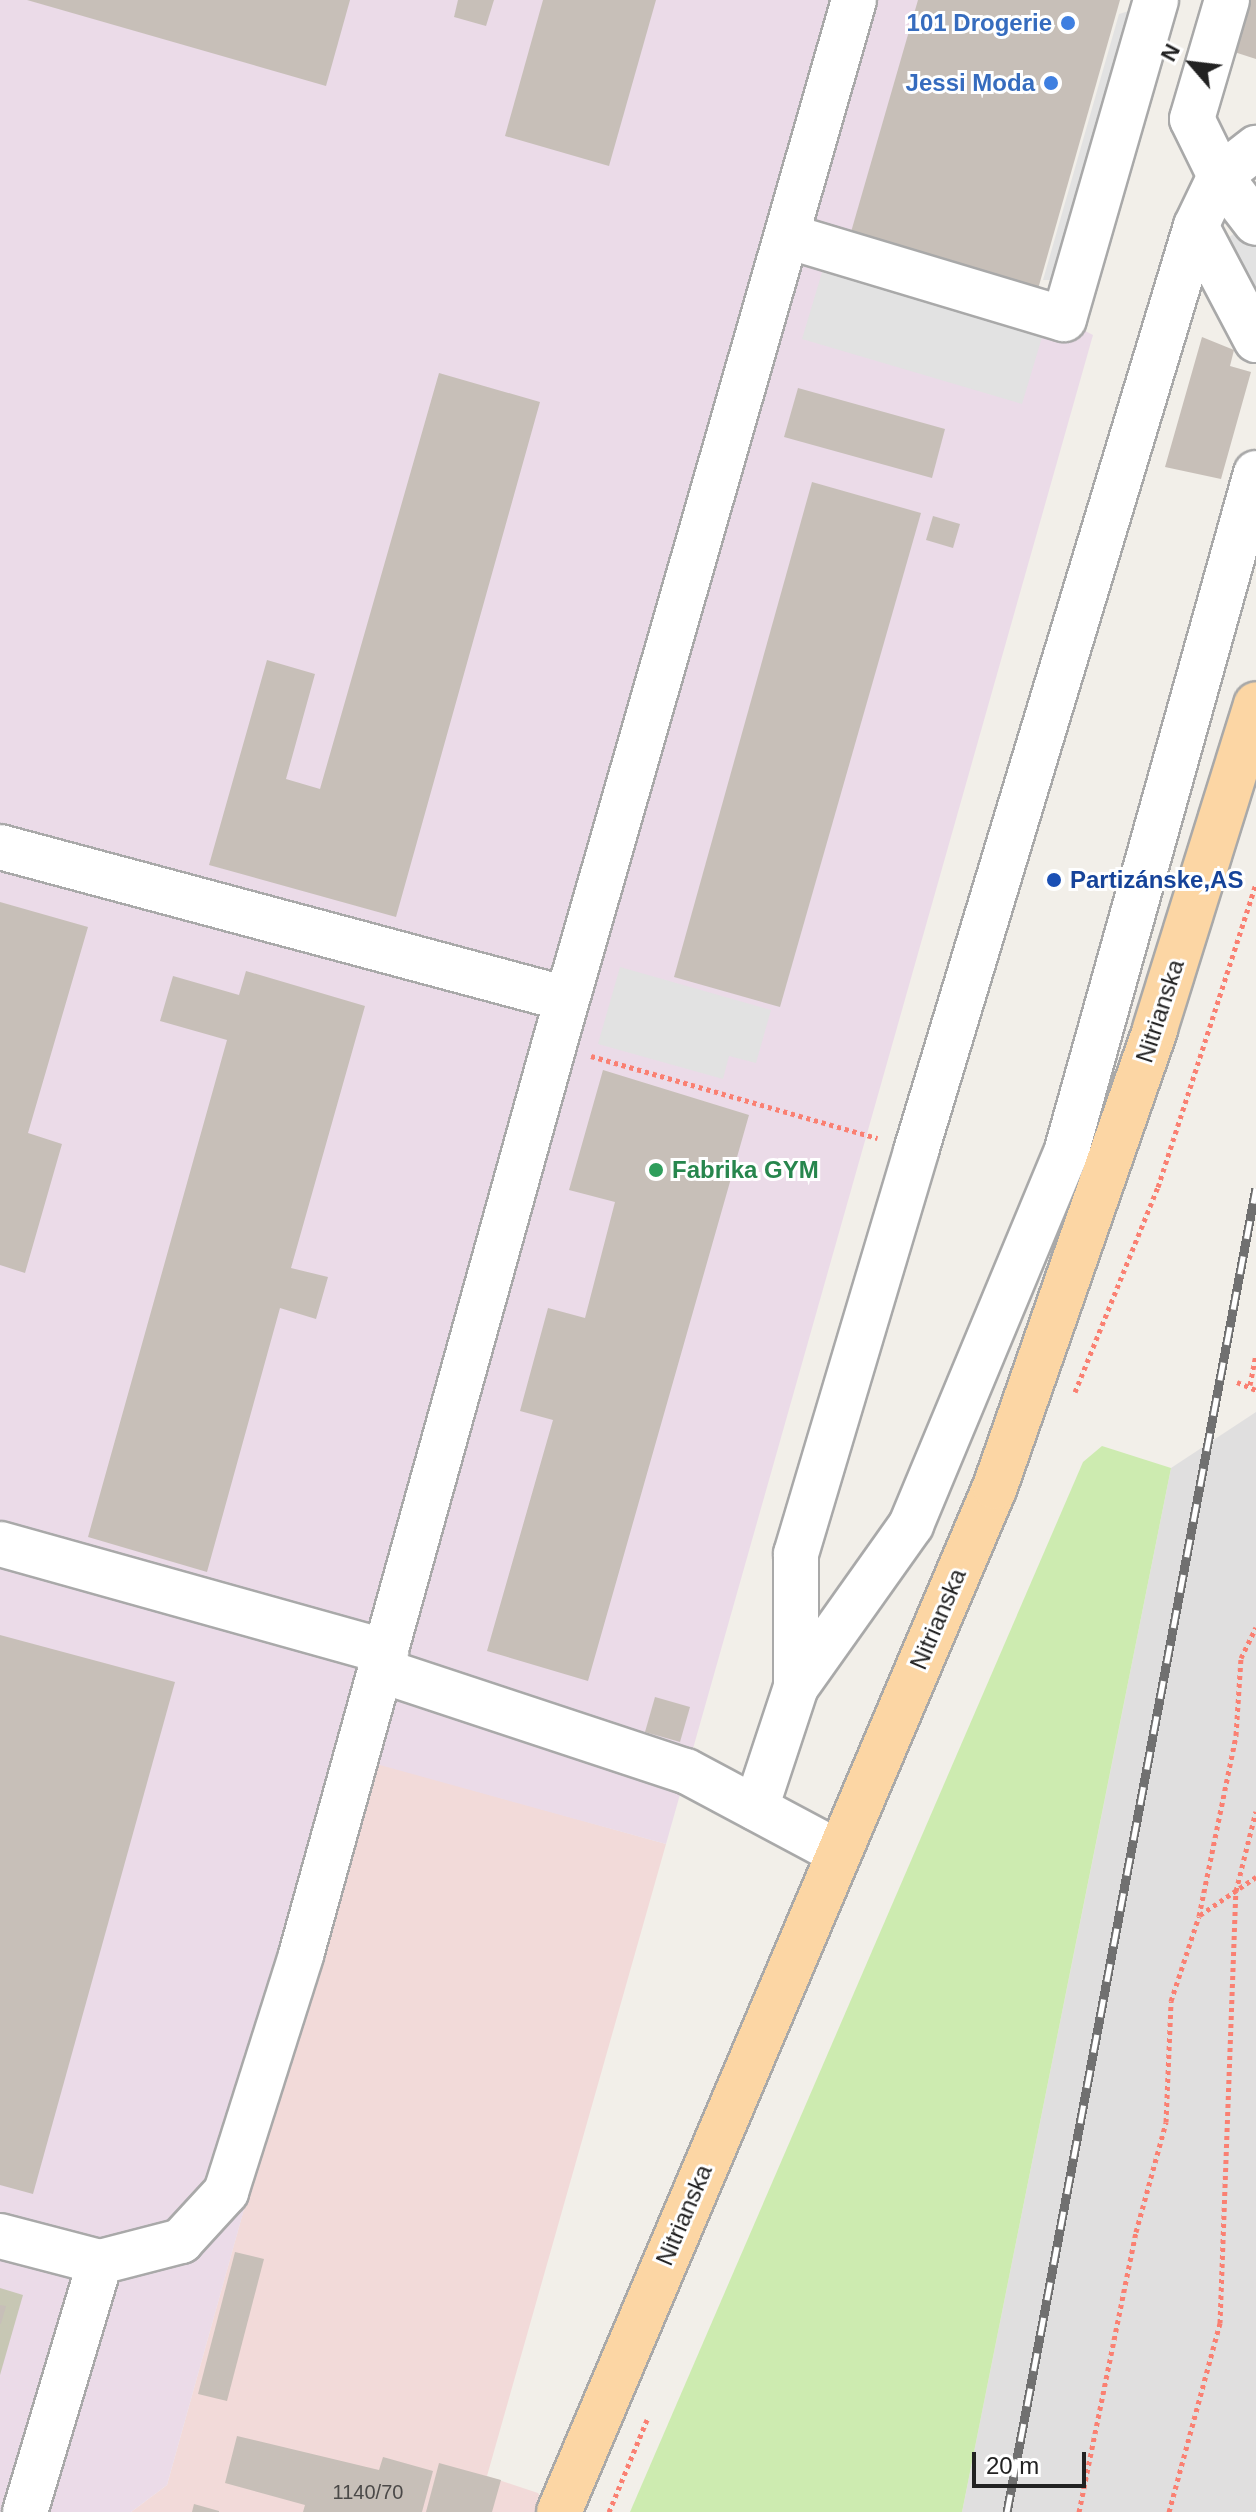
<!DOCTYPE html>
<html>
<head>
<meta charset="utf-8">
<style>
  body { margin:0 }
  #map { position:relative; width:1256px; height:2512px; overflow:hidden; background:#f2efe9; font-family:Helvetica,sans-serif }
  div>[style] { position:absolute }
  .residential>* { inset:0; background:#e0dfdf }
  .commercial>* { inset:0; background:#f2dad9 }
  .industrial>* { inset:0; background:#ebdbe8 }
  .construction>* { inset:0; background:#c7c7b4 }
  .grass>* { inset:0; background:#cdebb0 }
  .parking>* { inset:0; background:#e2e2e2 }
  .building>* { inset:0; background:#c7bfb8 }
  .path>* { height:5px; margin-top:-2.5px; transform-origin:0; background:repeating-linear-gradient(90deg,#fa8072 0 4px,transparent 0 8px) }
  .roads { filter:drop-shadow(2px 0 #a9a9a9) drop-shadow(-2px 0 #a9a9a9) drop-shadow(0 2px #a9a9a9) drop-shadow(0 -2px #a9a9a9) }
  .minor>* { height:44px; margin:-22px; padding:0 22px; transform-origin:22px; border-radius:22px; background:#fff }
  .major>* { height:44px; margin:-22px; padding:0 22px; transform-origin:22px; border-radius:22px; background:#fcd6a4 }
  .rail>* { height:9px; margin-top:-4.5px; transform-origin:0; background:repeating-linear-gradient(90deg,#fff 0 18px,#707070 0 36px); box-sizing:border-box; border-block:2px solid #707070 }
  .dots>* { width:22px; height:22px; translate:-50% -50%; box-sizing:border-box; border:4px solid #fff; border-radius:50% }
  span { translate:-50% -50%; white-space:nowrap; text-align:center; line-height:1.15; -webkit-text-stroke:6px #fff; paint-order:stroke }
  .number-label { font-size:20px; color:#4b4948 }
  .number-label span { -webkit-text-stroke-width:0 }
  .shop-label { font-size:24px; color:#366cbe; font-weight:700 }
  .right { translate:-100% -50%; text-align:right }
  .transit-label { font-size:24px; color:#164399; font-weight:700 }
  .left { translate:0 -50%; text-align:left }
  .street-label { font-size:24px; color:#222 }
  .leisure-label { font-size:24px; color:#27864d; font-weight:700 }
  .north { position:absolute; left:1152px; top:24px; width:80px; height:80px; -webkit-text-stroke:6px #fff; paint-order:stroke; rotate:298deg; font-size:22px; font-weight:700; line-height:32px; text-align:center; color:#222 }
  .north::after { content:''; display:block; margin:auto; width:28px; height:36px; background:#222; clip-path:polygon(50% 0,100% 100%,50% 72%,0 100%) }
  .scale { position:absolute; left:972px; top:2452px; width:114px; height:36px; box-sizing:border-box; border:4px solid #222; border-top:0; padding-left:10px; font-size:24px; line-height:28px; white-space:nowrap; color:#222; -webkit-text-stroke:6px #fff; paint-order:stroke }
</style>
</head>
<body>
<div id="map">
  <div class="residential">
    <div style="clip-path:polygon(1256px 1412px,1256px 2512px,962px 2512px,1171px 1468px)"></div>
  </div>
  <div class="commercial">
    <div style="clip-path:polygon(369px 1761px,666px 1844px,487px 2476px,538px 2493px,551px 2512px,131px 2512px,167px 2485px)"></div>
  </div>
  <div class="industrial">
    <div style="clip-path:polygon(0 0,1054px 0,983px 279px,1093px 335px,666px 1844px,369px 1762px,167px 2485px,131px 2512px,0 2512px)"></div>
  </div>
  <div class="construction">
    <div style="clip-path:polygon(0 2288px,23px 2295px,0 2375px)"></div>
  </div>
  <div class="grass">
    <div style="clip-path:polygon(1102px 1446px,1171px 1468px,962px 2512px,630px 2512px,1083px 1462px)"></div>
  </div>
  <div class="parking">
    <div style="clip-path:polygon(1139px 8px,1063px 280px,1043px 280px,1119px 14px)"></div>
    <div style="clip-path:polygon(1256px 217px,1256px 293px,1220px 244px)"></div>
    <div style="clip-path:polygon(823px 269px,1043px 334px,1022px 404px,802px 339px)"></div>
    <div style="clip-path:polygon(620px 967px,771px 1010px,756px 1063px,729px 1056px,723px 1079px,598px 1044px)"></div>
  </div>
  <div class="building">
    <div style="clip-path:polygon(27px 0,350px 0,326px 86px)"></div>
    <div style="clip-path:polygon(458px 0,494px 0,486px 26px,454px 17px)"></div>
    <div style="clip-path:polygon(543px 0,656px 0,609px 166px,505px 136px)"></div>
    <div style="clip-path:polygon(918px 0,1120px 0,1038px 289px,851px 232px)"></div>
    <div style="clip-path:polygon(1243px 0,1256px 0,1256px 59px,1228px 50px)"></div>
    <div style="clip-path:polygon(1202px 337px,1234px 350px,1230px 366px,1251px 372px,1221px 479px,1165px 467px)"></div>
    <div style="clip-path:polygon(439px 373px,540px 402px,396px 917px,209px 865px,267px 660px,315px 674px,286px 779px,320px 789px)"></div>
    <div style="clip-path:polygon(798px 388px,945px 429px,932px 478px,784px 437px)"></div>
    <div style="clip-path:polygon(812px 482px,921px 513px,780px 1007px,674px 977px)"></div>
    <div style="clip-path:polygon(933px 516px,960px 524px,953px 548px,926px 540px)"></div>
    <div style="clip-path:polygon(0 902px,88px 927px,28px 1133px,62px 1144px,25px 1273px,0 1265px)"></div>
    <div style="clip-path:polygon(246px 971px,365px 1006px,291px 1268px,328px 1277px,316px 1319px,280px 1308px,207px 1572px,88px 1537px,227px 1040px,160px 1021px,173px 976px,239px 995px)"></div>
    <div style="clip-path:polygon(603px 1070px,749px 1115px,588px 1681px,487px 1651px,553px 1420px,520px 1411px,548px 1308px,585px 1318px,615px 1202px,569px 1190px)"></div>
    <div style="clip-path:polygon(0 1635px,175px 1682px,33px 2194px,0 2185px)"></div>
    <div style="clip-path:polygon(655px 1697px,690px 1707px,680px 1742px,645px 1732px)"></div>
    <div style="clip-path:polygon(235px 2252px,264px 2259px,227px 2401px,198px 2394px)"></div>
    <div style="clip-path:polygon(0 2305px,6px 2306px,1px 2324px,0 2324px)"></div>
    <div style="clip-path:polygon(237px 2436px,379px 2470px,383px 2457px,433px 2471px,422px 2512px,303px 2512px,305px 2505px,225px 2483px)"></div>
    <div style="clip-path:polygon(439px 2463px,501px 2480px,492px 2512px,426px 2512px)"></div>
    <div style="clip-path:polygon(194px 2504px,219px 2511px,219px 2512px,192px 2512px)"></div>
  </div>
  <div class="path">
    <div style="left:591px;top:1056px;width:298px;rotate:16deg"></div>
    <div style="left:1237px;top:1382px;width:21px;rotate:23deg"></div>
    <div style="left:1250px;top:1385px;width:31px;rotate:-79deg"></div>
    <div style="left:1075px;top:1392px;width:221px;rotate:-68deg"></div>
    <div style="left:1158px;top:1187px;width:318px;rotate:-72.1deg"></div>
    <div style="left:1200px;top:1915px;width:68px;rotate:-34.2deg"></div>
    <div style="left:609px;top:2512px;width:100px;rotate:-67.6deg"></div>
    <div style="left:1079px;top:2512px;width:286px;rotate:-78.5deg"></div>
    <div style="left:1136px;top:2232px;width:114px;rotate:-74.7deg"></div>
    <div style="left:1166px;top:2122px;width:121px;rotate:-87.6deg"></div>
    <div style="left:1171px;top:2001px;width:89px;rotate:-71.8deg"></div>
    <div style="left:1199px;top:1916px;width:185px;rotate:-78.4deg"></div>
    <div style="left:1236px;top:1735px;width:77px;rotate:-86.3deg"></div>
    <div style="left:1241px;top:1658px;width:34px;rotate:-64deg"></div>
    <div style="left:1169px;top:2512px;width:196px;rotate:-74.9deg"></div>
    <div style="left:1220px;top:2323px;width:432px;rotate:-87.9deg"></div>
    <div style="left:1236px;top:1891px;width:82px;rotate:-76deg"></div>
  </div>
  <div class="roads">
    <div class="minor">
      <div style="left:1227px;top:0;width:124px;rotate:106.4deg"></div>
      <div style="left:1192px;top:119px;width:64px;rotate:63.8deg"></div>
      <div style="left:1220px;top:176px;width:59px;rotate:52.5deg"></div>
      <div style="left:1196px;top:226px;width:129px;rotate:62.2deg"></div>
      <div style="left:787px;top:236px;width:289px;rotate:16.7deg"></div>
      <div style="left:1064px;top:319px;width:332px;rotate:-73.9deg"></div>
      <div style="left:0;top:847px;width:587px;rotate:15.01deg"></div>
      <div style="left:0;top:1544px;width:401px;rotate:15.6deg"></div>
      <div style="left:380px;top:1670px;width:322px;rotate:18.3deg"></div>
      <div style="left:686px;top:1771px;width:172px;rotate:28.1deg"></div>
      <div style="left:796px;top:1687px;width:199px;rotate:-54.6deg"></div>
      <div style="left:911px;top:1525px;width:403px;rotate:-67.4deg"></div>
      <div style="left:1066px;top:1153px;width:706px;rotate:-74.39deg"></div>
      <div style="left:756px;top:1808px;width:127px;rotate:-71.7deg"></div>
      <div style="left:796px;top:1687px;width:133px;rotate:-90deg"></div>
      <div style="left:796px;top:1554px;width:420px;rotate:-73.4deg"></div>
      <div style="left:916px;top:1151px;width:966px;rotate:-73.16deg"></div>
      <div style="left:1196px;top:226px;width:55px;rotate:-64.4deg"></div>
      <div style="left:1220px;top:176px;width:46px;rotate:-37.9deg"></div>
      <div style="left:0;top:2236px;width:103px;rotate:14.6deg"></div>
      <div style="left:100px;top:2262px;width:84px;rotate:-14.5deg"></div>
      <div style="left:181px;top:2241px;width:67px;rotate:-47.4deg"></div>
      <div style="left:226px;top:2192px;width:249px;rotate:-72.4deg"></div>
      <div style="left:301px;top:1955px;width:945px;rotate:-74.46deg"></div>
      <div style="left:554px;top:1045px;width:1087px;rotate:-73.98deg"></div>
      <div style="left:25px;top:2512px;width:261px;rotate:-73.3deg"></div>
    </div>
    <div class="major">
      <div style="left:559px;top:2512px;width:1114px;rotate:-66.96deg"></div>
      <div style="left:995px;top:1487px;width:485px;rotate:-70.7deg"></div>
      <div style="left:1155px;top:1029px;width:340px;rotate:-72.7deg"></div>
    </div>
  </div>
  <div class="rail">
    <div style="left:1007px;top:2512px;width:1347px;rotate:-79.35deg"></div>
  </div>
  <div class="dots">
    <div style="left:1068px;top:23px;background:#3f7fe0"></div>
    <div style="left:1051px;top:83px;background:#3f7fe0"></div>
    <div style="left:1054px;top:880px;background:#1a4fb4"></div>
    <div style="left:656px;top:1170px;background:#2e9e5b"></div>
  </div>
  <div class="number-label">
    <span style="left:368px;top:2492px">1140/70</span>
  </div>
  <div class="shop-label">
    <span class="right" style="left:1052px;top:23px">101 Drogerie</span>
    <span class="right" style="left:1035px;top:83px">Jessi Moda</span>
  </div>
  <div class="transit-label">
    <span class="left" style="left:1070px;top:880px">Partizánske,AS</span>
  </div>
  <div class="street-label">
    <span style="left:1160px;top:1011px;rotate:-72deg">Nitrianska</span>
    <span style="left:938px;top:1619px;rotate:-67deg">Nitrianska</span>
    <span style="left:684px;top:2215px;rotate:-67deg">Nitrianska</span>
  </div>
  <div class="leisure-label">
    <span class="left" style="left:672px;top:1170px">Fabrika GYM</span>
  </div>
  <div class="north">N</div>
  <div class="scale">20 m</div>
</div>
</body>
</html>
